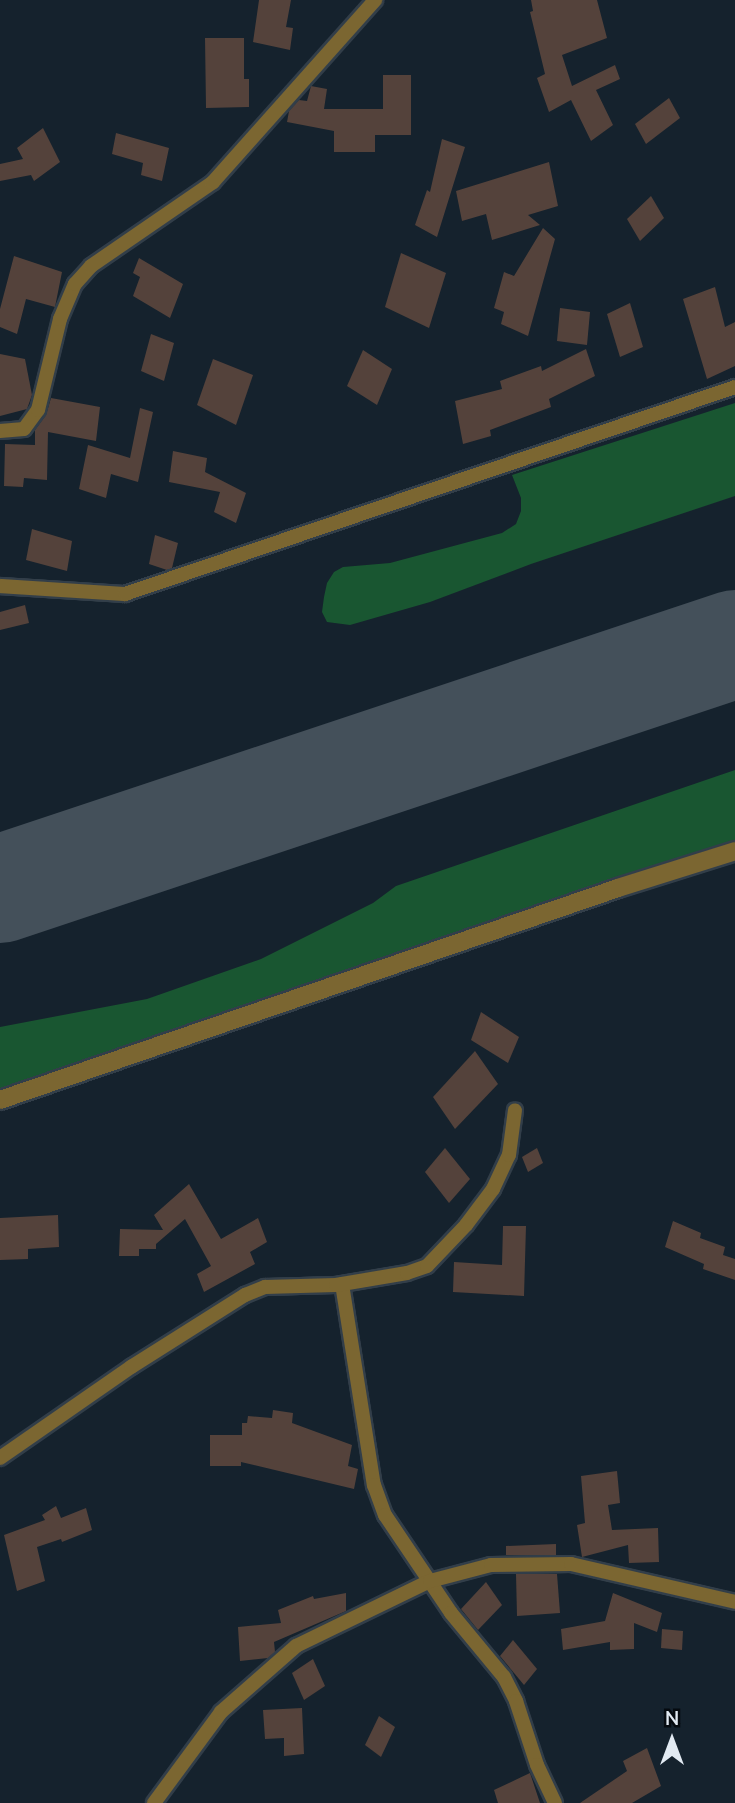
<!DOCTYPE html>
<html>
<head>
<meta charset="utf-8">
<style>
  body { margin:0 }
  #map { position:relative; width:735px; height:1803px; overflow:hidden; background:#15222d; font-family:"Nunito Sans",sans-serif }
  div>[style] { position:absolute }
  .forest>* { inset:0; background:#195631 }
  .runway>* { height:108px; margin:-54px; padding:0 54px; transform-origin:54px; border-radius:54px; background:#44505a }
  .building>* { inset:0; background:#54423b }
  .roads { filter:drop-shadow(2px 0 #323e49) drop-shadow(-2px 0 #323e49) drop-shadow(0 2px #323e49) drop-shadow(0 -2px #323e49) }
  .minor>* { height:14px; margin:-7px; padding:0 7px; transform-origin:7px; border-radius:7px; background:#7b6631 }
  .tertiary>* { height:18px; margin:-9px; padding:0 9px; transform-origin:9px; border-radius:9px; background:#7b6631 }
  span { translate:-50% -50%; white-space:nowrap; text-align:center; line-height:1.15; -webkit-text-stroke:6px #060b10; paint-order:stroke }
  .north { position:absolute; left:637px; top:1705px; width:70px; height:70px; -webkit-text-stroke:5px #060b10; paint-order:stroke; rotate:0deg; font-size:19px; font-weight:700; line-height:28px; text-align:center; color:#e2eaf2 }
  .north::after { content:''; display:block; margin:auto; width:24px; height:32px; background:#e2eaf2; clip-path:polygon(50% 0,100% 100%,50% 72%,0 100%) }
</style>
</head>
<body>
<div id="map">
  <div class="forest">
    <div style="clip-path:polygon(735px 403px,735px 496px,531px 564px,430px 602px,350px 625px,327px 622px,322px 612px,324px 597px,327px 583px,334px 572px,343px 567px,390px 563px,502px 533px,516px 524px,521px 511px,521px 498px,512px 475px)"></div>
    <div style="clip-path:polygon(735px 770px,735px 847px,0 1091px,0 1027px,147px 999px,261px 959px,373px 903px,396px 886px)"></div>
  </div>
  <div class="runway">
    <div style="left:0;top:889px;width:775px;rotate:-18.43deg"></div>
  </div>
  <div class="building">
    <div style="clip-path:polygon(259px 0,291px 0,286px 27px,293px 28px,290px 50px,253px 42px)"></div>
    <div style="clip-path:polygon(531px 0,597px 0,607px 38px,562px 55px,572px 86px,615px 65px,620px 79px,596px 90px,613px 125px,591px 141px,571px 100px,549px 112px,537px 78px,545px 74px,530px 12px,533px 11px)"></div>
    <div style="clip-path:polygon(205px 38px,244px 38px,244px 79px,249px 79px,249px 107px,206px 108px)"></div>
    <div style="clip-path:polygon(383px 75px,411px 75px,411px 135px,375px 135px,375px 152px,334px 152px,334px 131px,287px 122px,289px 111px,299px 100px,307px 101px,311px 86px,327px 89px,324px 109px,383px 109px)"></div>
    <div style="clip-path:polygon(669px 98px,680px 118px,646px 144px,635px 124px)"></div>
    <div style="clip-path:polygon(43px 128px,60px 162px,34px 181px,31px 175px,0 181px,0 164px,23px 159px,17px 148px)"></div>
    <div style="clip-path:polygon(116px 133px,169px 148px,162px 181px,141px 175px,143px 163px,112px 154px)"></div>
    <div style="clip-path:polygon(442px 139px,465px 147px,437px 237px,415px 225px,427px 190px,430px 192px)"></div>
    <div style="clip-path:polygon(549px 162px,558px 206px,528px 215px,540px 225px,492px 240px,486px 214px,462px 221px,456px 191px)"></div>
    <div style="clip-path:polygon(651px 196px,664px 218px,640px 241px,627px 219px)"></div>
    <div style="clip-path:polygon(543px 228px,555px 239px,528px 336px,501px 324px,504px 312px,494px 308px,504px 272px,514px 276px)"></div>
    <div style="clip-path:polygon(401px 253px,446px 273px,429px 328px,385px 307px)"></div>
    <div style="clip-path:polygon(14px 256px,62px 272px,55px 307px,26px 299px,17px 334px,0 327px,0 309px)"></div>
    <div style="clip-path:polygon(139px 258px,183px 284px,170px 318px,133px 296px,140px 277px,133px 273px)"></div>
    <div style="clip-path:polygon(715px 287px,725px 327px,735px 322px,735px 366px,707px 379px,683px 299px)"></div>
    <div style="clip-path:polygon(630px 303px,643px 347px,620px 357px,607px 314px)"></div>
    <div style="clip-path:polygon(560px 308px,590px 312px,587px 345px,557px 341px)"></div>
    <div style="clip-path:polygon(151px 334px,174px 343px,164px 381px,141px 371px)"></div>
    <div style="clip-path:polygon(586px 349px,595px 376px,549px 399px,551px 407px,490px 430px,491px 436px,463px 444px,455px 401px,502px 389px,500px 381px,541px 366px,542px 371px)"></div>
    <div style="clip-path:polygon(363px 350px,392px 369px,377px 405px,347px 386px)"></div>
    <div style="clip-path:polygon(0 354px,25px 359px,32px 395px,27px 409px,0 416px)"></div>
    <div style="clip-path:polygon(213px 359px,253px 375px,236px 425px,197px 405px)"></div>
    <div style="clip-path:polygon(51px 398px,100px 407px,96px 441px,48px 432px,47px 480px,24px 478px,23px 487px,4px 486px,5px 444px,35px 445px,35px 430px,46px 415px)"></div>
    <div style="clip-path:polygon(140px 408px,153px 412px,138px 482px,111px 474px,106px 498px,79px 489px,88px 445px,130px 458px)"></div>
    <div style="clip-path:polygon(173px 451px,207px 458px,205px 472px,246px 493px,236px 523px,214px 512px,220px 492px,169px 482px)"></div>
    <div style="clip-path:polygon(32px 529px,72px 541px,67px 571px,26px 560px)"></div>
    <div style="clip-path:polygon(155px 535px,178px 543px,172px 568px,167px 570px,149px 564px)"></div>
    <div style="clip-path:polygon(25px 605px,29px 623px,0 630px,0 612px)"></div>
    <div style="clip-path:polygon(481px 1012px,519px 1037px,508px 1063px,471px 1040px)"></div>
    <div style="clip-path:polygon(475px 1051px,498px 1084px,455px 1129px,433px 1097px)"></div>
    <div style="clip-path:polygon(445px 1148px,470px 1179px,449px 1203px,425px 1172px)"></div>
    <div style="clip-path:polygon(537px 1148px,543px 1163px,528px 1172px,522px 1157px)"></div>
    <div style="clip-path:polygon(189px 1184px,221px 1239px,258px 1218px,267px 1242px,250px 1252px,255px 1264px,204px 1292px,197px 1274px,211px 1266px,185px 1219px,156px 1244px,156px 1249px,139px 1249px,139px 1256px,119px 1256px,120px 1229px,163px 1230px,154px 1215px)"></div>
    <div style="clip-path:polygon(58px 1215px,59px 1247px,28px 1249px,28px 1259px,0 1260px,0 1218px)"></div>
    <div style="clip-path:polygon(673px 1221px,701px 1233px,700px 1238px,725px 1247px,723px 1255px,735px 1259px,735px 1280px,703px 1269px,704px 1264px,665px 1247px)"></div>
    <div style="clip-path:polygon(503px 1226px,526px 1226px,524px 1296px,453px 1292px,454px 1262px,502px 1265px)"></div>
    <div style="clip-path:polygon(273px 1410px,293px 1413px,292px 1423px,352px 1445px,348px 1466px,358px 1469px,354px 1489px,241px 1462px,241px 1466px,210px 1466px,210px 1435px,242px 1435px,242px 1423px,247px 1423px,248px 1416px,272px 1418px)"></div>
    <div style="clip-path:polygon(617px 1471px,620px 1503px,608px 1505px,612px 1530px,658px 1528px,659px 1562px,629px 1563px,628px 1545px,582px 1557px,577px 1525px,585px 1523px,581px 1476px)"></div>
    <div style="clip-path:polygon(56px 1506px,61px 1518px,86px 1508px,92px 1530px,62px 1542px,61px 1539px,37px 1547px,45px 1581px,17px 1591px,4px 1535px,45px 1520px,42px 1515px)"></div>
    <div style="clip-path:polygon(556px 1544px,556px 1555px,506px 1555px,506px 1546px)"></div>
    <div style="clip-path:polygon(516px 1574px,557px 1574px,560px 1613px,517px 1616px)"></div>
    <div style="clip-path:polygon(486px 1582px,502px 1605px,478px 1630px,461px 1609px)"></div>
    <div style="clip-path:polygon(346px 1593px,346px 1611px,274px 1642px,275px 1652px,268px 1658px,240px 1661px,238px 1627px,281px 1623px,278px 1610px,313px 1596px,314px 1599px)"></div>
    <div style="clip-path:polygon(613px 1593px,662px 1613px,657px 1632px,634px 1623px,634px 1649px,610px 1650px,610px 1642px,563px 1650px,561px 1629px,605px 1621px)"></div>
    <div style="clip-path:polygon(662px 1629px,683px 1631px,682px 1650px,661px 1648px)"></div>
    <div style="clip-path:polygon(513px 1640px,537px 1669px,524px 1685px,500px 1656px)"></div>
    <div style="clip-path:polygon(313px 1659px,325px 1686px,304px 1700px,292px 1673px)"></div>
    <div style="clip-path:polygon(302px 1708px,304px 1754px,284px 1756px,284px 1738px,265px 1739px,263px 1710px)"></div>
    <div style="clip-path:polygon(379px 1716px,395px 1727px,381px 1757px,365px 1745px)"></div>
    <div style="clip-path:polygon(647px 1748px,661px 1786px,632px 1803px,580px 1803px,627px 1771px,623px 1761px)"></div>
    <div style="clip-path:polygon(530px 1773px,540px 1803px,498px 1803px,494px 1790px)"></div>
  </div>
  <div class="roads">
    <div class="minor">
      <div style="left:0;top:431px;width:24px;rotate:-5deg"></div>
      <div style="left:24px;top:429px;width:24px;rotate:-54deg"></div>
      <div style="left:38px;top:410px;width:94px;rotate:-76.4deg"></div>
      <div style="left:60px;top:319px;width:38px;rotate:-67deg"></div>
      <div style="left:75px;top:284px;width:24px;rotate:-48deg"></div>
      <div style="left:91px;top:266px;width:148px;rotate:-34.5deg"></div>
      <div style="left:213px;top:182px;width:244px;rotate:-48.3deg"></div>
      <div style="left:0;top:586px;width:125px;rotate:3.7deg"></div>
      <div style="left:125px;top:594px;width:644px;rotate:-18.74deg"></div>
      <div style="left:342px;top:1284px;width:204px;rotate:81deg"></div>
      <div style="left:374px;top:1485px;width:32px;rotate:70deg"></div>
      <div style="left:385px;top:1515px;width:118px;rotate:56deg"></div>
      <div style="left:451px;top:1613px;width:83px;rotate:50.4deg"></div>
      <div style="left:504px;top:1677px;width:27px;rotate:63deg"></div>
      <div style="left:516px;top:1701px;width:67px;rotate:71.8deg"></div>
      <div style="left:537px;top:1765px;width:42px;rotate:64.7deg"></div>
      <div style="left:0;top:1458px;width:160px;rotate:-34.8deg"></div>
      <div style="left:131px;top:1367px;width:135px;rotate:-32.3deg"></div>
      <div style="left:245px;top:1295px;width:22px;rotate:-22deg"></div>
      <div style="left:265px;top:1287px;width:71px;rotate:-1.6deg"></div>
      <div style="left:336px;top:1285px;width:72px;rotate:-9.6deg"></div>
      <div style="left:407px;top:1273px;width:21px;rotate:-19deg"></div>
      <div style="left:427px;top:1266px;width:57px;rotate:-46.4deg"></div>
      <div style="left:466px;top:1225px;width:45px;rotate:-53.1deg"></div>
      <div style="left:493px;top:1189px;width:38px;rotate:-65deg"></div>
      <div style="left:509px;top:1155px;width:45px;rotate:-82.4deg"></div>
      <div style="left:154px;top:1803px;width:113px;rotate:-53.6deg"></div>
      <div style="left:221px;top:1712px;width:100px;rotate:-41.3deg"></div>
      <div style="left:296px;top:1646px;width:149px;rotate:-25.9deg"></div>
      <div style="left:430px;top:1581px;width:63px;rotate:-14.7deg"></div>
      <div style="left:491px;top:1565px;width:80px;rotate:-0.7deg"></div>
      <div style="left:571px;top:1564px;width:168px;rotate:13deg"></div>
    </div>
    <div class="tertiary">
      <div style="left:0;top:1100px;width:653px;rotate:-18.93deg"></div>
      <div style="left:618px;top:888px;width:123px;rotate:-17.5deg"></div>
    </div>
  </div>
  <div class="north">N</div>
</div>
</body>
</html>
